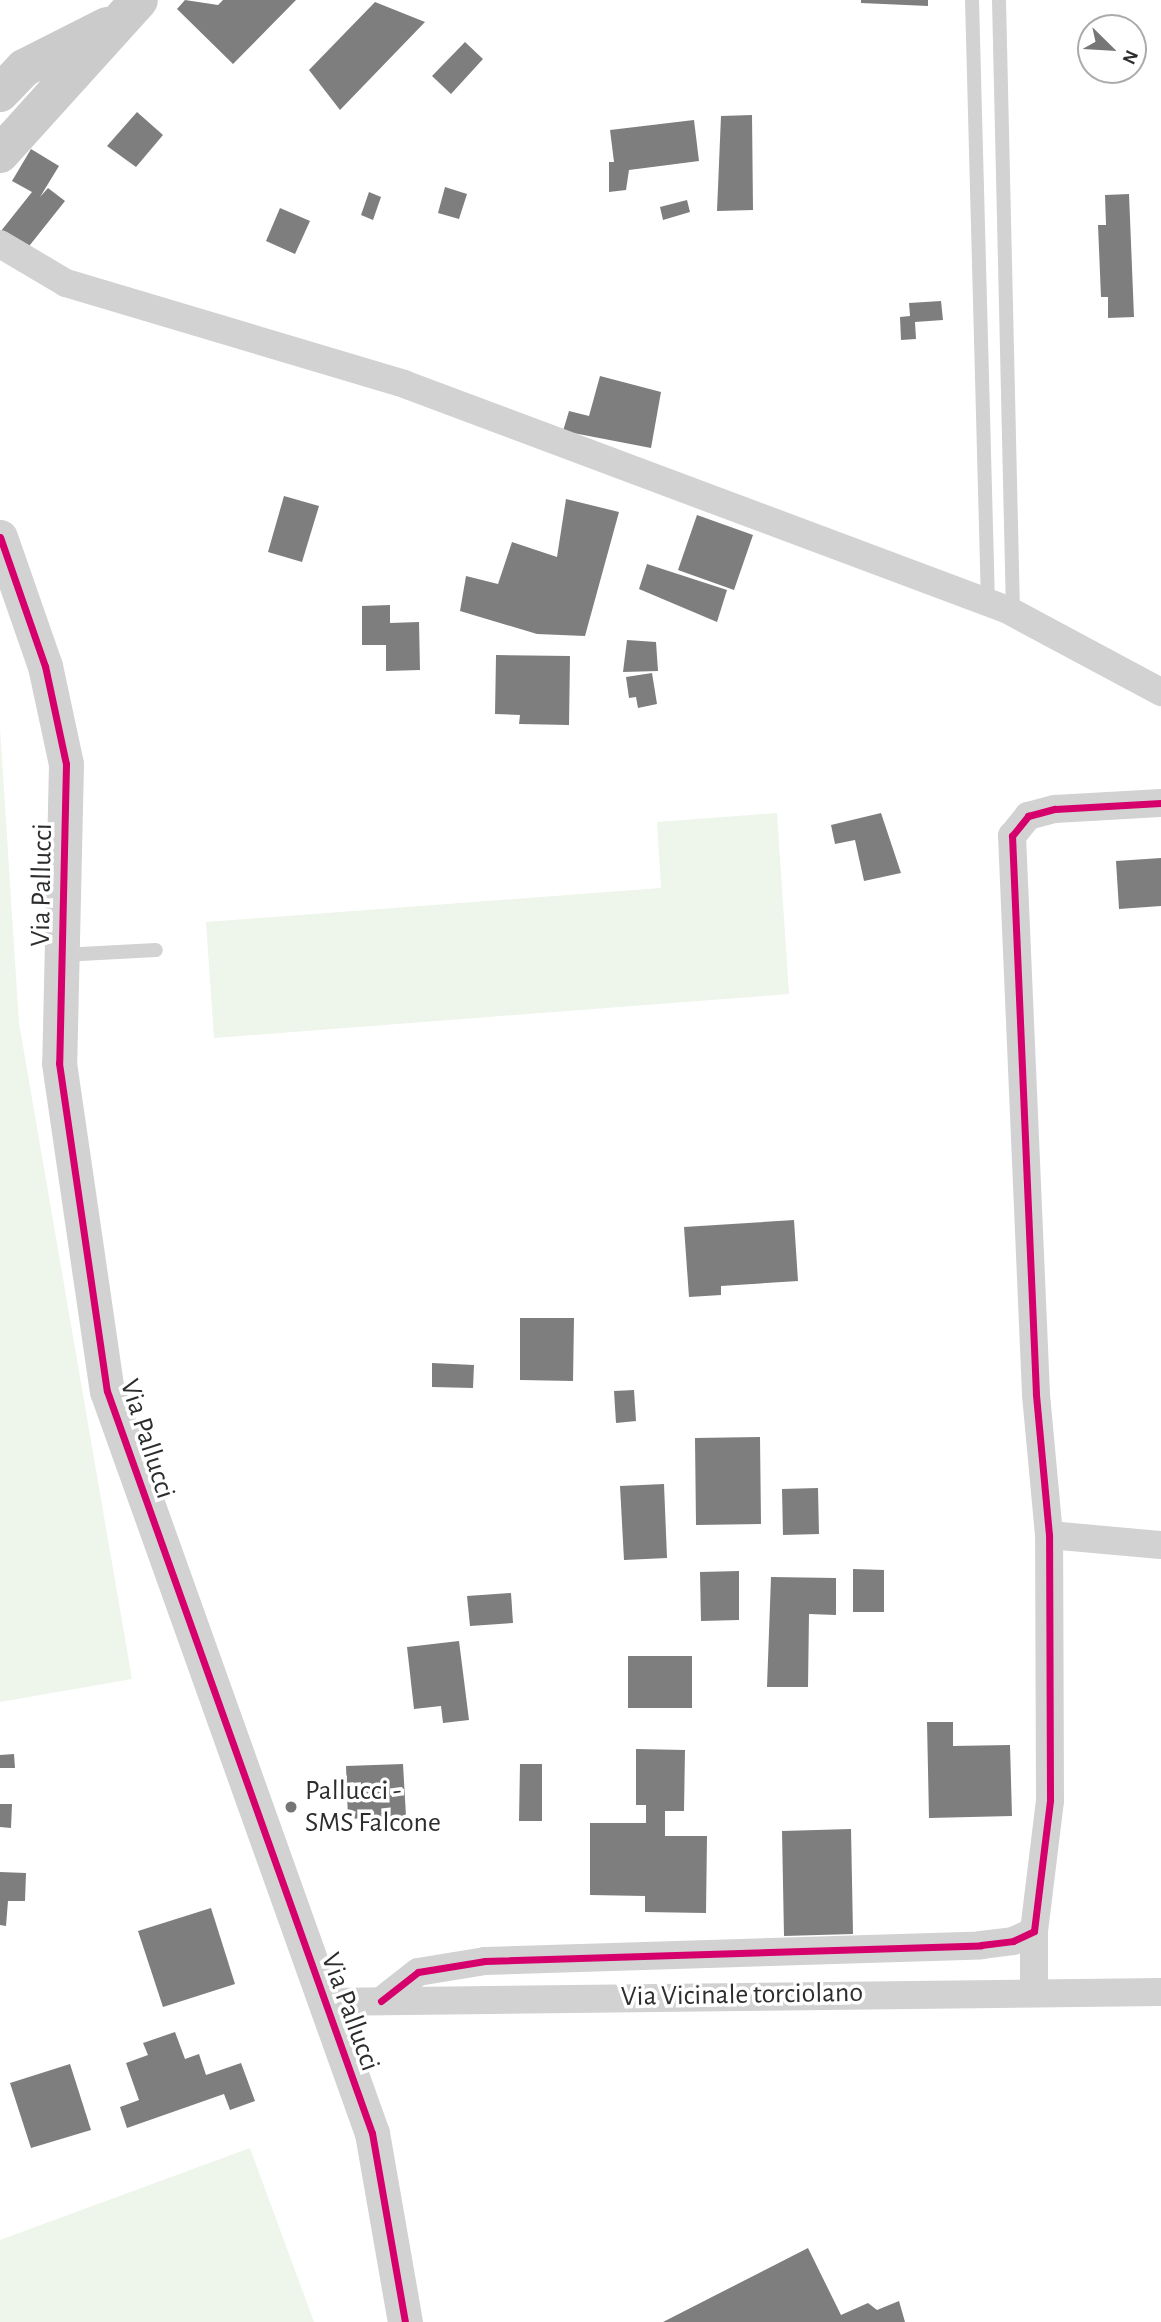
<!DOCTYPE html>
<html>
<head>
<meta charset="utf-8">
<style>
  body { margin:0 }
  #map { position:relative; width:1161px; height:2322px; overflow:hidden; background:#fff; font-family:"Alegreya Sans",sans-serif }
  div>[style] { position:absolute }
  .green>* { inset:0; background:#eef5ea }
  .building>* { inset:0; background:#7e7e7e }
  .service>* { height:14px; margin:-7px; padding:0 7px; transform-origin:7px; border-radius:7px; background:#d2d2d2 }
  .minor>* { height:28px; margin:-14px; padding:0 14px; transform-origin:14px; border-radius:14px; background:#d2d2d2 }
  .tertiary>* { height:35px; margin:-17.5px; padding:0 17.5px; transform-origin:17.5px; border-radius:17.5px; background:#d2d2d2 }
  .secondary>* { height:38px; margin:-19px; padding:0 19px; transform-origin:19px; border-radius:19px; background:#cbcbcb }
  .cycleway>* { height:7px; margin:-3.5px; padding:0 3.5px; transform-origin:3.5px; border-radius:3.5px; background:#d6006c }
  .dots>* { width:19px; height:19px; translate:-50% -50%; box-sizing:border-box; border:4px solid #fff; border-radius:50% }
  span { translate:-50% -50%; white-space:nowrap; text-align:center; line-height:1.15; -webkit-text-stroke:7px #fff; paint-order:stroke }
  .street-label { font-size:28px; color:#2d2d2d }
  .poi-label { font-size:28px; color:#2d2d2d }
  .left { translate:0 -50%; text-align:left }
  .north { position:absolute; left:1077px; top:14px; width:70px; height:70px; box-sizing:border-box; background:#fff; border:2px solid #ababab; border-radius:50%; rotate:114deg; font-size:19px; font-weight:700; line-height:28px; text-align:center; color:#2d2d2d }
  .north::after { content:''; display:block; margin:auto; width:24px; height:32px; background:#767676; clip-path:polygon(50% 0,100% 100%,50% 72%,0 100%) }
</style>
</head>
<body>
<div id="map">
  <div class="green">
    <div style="clip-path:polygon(0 728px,19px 1023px,132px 1679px,0 1702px)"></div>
    <div style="clip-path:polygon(777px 813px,789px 994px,214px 1038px,206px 922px,661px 888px,657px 822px)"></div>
    <div style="clip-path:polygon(250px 2148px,314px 2322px,0 2322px,0 2240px)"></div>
  </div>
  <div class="building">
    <div style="clip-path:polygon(185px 0,218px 5px,223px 0,296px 0,233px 64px,177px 9px)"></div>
    <div style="clip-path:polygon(861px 0,928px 0,928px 6px,861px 3px)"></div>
    <div style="clip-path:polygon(375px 2px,425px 22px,340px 110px,309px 70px)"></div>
    <div style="clip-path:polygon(465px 42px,483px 59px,451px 94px,432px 76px)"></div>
    <div style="clip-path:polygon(137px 112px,163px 135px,136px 167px,107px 146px)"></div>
    <div style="clip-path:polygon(752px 115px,753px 210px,717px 211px,721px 116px)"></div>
    <div style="clip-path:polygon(694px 120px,699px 161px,629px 170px,626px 190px,609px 192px,609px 162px,614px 162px,610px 130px)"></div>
    <div style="clip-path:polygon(31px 149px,59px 166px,40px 197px,48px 188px,65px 201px,26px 250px,1px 231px,32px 192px,12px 181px)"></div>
    <div style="clip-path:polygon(445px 187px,467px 194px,459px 219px,438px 213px)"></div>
    <div style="clip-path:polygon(369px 192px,381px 197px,373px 220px,361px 215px)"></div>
    <div style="clip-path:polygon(1129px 194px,1134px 317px,1108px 318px,1108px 297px,1101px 297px,1098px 225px,1106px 225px,1105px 195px)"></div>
    <div style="clip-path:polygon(687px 200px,690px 212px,663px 220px,660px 207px)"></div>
    <div style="clip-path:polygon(280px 208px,310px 221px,295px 254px,266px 241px)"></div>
    <div style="clip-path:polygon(941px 301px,943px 320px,915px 322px,916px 339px,901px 340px,900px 317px,910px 316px,909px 303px)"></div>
    <div style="clip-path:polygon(600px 376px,661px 392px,651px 448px,563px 431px,569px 411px,589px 416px)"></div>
    <div style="clip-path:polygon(284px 496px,319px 506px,302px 562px,268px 552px)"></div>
    <div style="clip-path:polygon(566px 499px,619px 512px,585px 636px,537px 634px,460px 611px,466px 576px,498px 584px,512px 542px,557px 557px)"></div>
    <div style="clip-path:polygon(697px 515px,753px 535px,734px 590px,678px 570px)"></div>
    <div style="clip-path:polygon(647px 564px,727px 590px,717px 622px,639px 589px)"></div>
    <div style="clip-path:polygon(390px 605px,390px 623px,419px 622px,420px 670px,386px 671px,386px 645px,362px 645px,362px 606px)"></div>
    <div style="clip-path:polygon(627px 640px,656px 642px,658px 671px,623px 672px)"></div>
    <div style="clip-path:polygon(496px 655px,570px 656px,569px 725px,519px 724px,520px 715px,495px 714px)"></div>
    <div style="clip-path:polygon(652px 673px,657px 704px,638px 708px,636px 697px,629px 698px,626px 677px)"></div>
    <div style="clip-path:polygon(881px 813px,901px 873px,864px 881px,855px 840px,835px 844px,831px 825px)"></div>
    <div style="clip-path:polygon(1161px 858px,1161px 906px,1119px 909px,1116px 861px)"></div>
    <div style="clip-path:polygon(794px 1220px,798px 1281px,721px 1286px,721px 1295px,689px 1297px,684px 1227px)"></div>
    <div style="clip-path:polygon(520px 1318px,574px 1318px,573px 1381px,520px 1380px)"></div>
    <div style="clip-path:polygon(432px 1363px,474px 1365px,473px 1388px,432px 1387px)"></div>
    <div style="clip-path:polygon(634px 1390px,636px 1421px,616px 1423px,614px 1391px)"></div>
    <div style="clip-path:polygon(760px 1437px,761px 1524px,696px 1525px,695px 1438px)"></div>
    <div style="clip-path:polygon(664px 1484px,667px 1558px,624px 1560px,620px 1486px)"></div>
    <div style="clip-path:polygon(818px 1488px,819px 1534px,783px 1535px,782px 1489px)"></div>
    <div style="clip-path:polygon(853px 1569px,884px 1570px,884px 1612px,853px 1612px)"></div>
    <div style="clip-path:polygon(739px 1571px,739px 1620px,701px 1621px,700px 1572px)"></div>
    <div style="clip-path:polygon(771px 1577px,836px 1578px,836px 1615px,809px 1614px,808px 1687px,767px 1687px)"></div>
    <div style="clip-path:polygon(511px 1593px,513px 1623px,470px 1626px,467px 1596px)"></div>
    <div style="clip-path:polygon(459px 1641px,469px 1720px,443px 1723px,441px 1706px,414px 1709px,407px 1647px)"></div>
    <div style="clip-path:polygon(628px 1656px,692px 1656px,692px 1708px,628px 1708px)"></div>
    <div style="clip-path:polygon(927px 1722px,953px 1722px,953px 1746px,1010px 1745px,1012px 1816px,929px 1818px)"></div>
    <div style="clip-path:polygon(636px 1749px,685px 1750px,684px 1811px,665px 1811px,665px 1836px,707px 1836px,706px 1913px,645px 1912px,645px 1896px,590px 1895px,590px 1823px,646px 1823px,646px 1805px,636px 1805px)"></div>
    <div style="clip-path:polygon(14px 1754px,15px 1768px,0 1768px,0 1755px)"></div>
    <div style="clip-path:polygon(403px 1764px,406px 1816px,348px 1819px,346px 1766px)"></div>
    <div style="clip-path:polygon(520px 1764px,542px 1764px,542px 1821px,519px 1821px)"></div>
    <div style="clip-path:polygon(0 1804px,12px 1804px,11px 1828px,0 1827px)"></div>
    <div style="clip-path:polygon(851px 1829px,853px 1934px,784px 1936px,782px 1831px)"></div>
    <div style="clip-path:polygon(0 1872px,26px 1873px,25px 1901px,8px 1901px,6px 1926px,0 1925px)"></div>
    <div style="clip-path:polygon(211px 1908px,235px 1984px,163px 2007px,138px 1931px)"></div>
    <div style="clip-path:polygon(175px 2032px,185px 2059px,199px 2054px,206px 2075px,241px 2063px,255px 2101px,230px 2110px,224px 2094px,127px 2128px,120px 2107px,139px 2100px,126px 2063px,148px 2055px,143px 2043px)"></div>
    <div style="clip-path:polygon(70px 2064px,91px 2130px,31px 2148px,10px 2083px)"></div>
    <div style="clip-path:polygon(808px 2248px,841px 2315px,868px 2303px,877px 2310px,899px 2301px,905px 2322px,663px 2322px)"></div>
  </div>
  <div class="service">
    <div style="left:972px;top:0;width:603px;rotate:88.48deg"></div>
    <div style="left:999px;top:0;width:613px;rotate:88.69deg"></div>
    <div style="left:62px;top:955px;width:94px;rotate:-3deg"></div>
  </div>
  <div class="minor">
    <div style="left:0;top:244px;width:77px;rotate:30.6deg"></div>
    <div style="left:66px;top:283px;width:353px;rotate:16.6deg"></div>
    <div style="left:404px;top:384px;width:645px;rotate:20.51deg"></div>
    <div style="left:1008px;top:610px;width:174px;rotate:28.2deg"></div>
    <div style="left:1049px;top:1535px;width:112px;rotate:5.1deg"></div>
    <div style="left:1034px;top:1990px;width:59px;rotate:-90deg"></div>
    <div style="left:381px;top:2001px;width:47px;rotate:-38.1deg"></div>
    <div style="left:418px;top:1972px;width:68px;rotate:-9.3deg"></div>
    <div style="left:485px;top:1961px;width:496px;rotate:-1.8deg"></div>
    <div style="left:981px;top:1945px;width:32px;rotate:-7deg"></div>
    <div style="left:1013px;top:1941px;width:23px;rotate:-25deg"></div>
    <div style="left:1034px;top:1931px;width:132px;rotate:-83deg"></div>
    <div style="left:1050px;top:1800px;width:265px;rotate:-90.2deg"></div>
    <div style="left:1049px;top:1535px;width:142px;rotate:-95.3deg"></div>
    <div style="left:1036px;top:1394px;width:559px;rotate:-92.46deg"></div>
    <div style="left:1012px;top:836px;width:26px;rotate:-51deg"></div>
    <div style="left:1028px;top:816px;width:28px;rotate:-15deg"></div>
    <div style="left:1055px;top:809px;width:106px;rotate:-3.2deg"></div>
    <div style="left:324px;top:2002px;width:837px;rotate:-0.68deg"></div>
  </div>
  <div class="tertiary">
    <div style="left:0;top:537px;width:137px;rotate:70.8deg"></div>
    <div style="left:45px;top:666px;width:100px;rotate:77.9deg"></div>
    <div style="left:66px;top:764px;width:299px;rotate:91.3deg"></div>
    <div style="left:59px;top:1063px;width:331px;rotate:81.7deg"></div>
    <div style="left:107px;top:1391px;width:788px;rotate:70.35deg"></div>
    <div style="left:372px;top:2133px;width:192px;rotate:80.1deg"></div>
  </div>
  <div class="secondary">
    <div style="left:0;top:93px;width:35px;rotate:-46deg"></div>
    <div style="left:24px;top:68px;width:93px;rotate:-26.8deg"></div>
    <div style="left:0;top:154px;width:207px;rotate:-47.9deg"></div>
  </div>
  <div class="cycleway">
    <div style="left:0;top:537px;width:137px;rotate:70.8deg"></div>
    <div style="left:45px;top:666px;width:100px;rotate:77.9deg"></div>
    <div style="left:66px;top:764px;width:299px;rotate:91.3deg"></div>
    <div style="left:59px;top:1063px;width:331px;rotate:81.7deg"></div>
    <div style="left:107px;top:1391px;width:788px;rotate:70.35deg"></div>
    <div style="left:372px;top:2133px;width:192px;rotate:80.1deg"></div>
    <div style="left:381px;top:2001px;width:47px;rotate:-38.1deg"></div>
    <div style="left:418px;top:1972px;width:68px;rotate:-9.3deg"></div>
    <div style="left:485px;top:1961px;width:496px;rotate:-1.8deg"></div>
    <div style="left:981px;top:1945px;width:32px;rotate:-7deg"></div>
    <div style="left:1013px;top:1941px;width:23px;rotate:-25deg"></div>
    <div style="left:1034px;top:1931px;width:132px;rotate:-83deg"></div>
    <div style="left:1050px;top:1800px;width:265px;rotate:-90.2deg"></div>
    <div style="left:1049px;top:1535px;width:142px;rotate:-95.3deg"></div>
    <div style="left:1036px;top:1394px;width:559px;rotate:-92.46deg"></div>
    <div style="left:1012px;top:836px;width:26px;rotate:-51deg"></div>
    <div style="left:1028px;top:816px;width:28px;rotate:-15deg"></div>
    <div style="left:1055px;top:809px;width:106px;rotate:-3.2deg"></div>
  </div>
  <div class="dots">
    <div style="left:291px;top:1807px;background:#767676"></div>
  </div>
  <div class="street-label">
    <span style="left:42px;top:885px;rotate:-89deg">Via Pallucci</span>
    <span style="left:147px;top:1439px;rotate:72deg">Via Pallucci</span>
    <span style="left:742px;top:1995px;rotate:-1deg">Via Vicinale torciolano</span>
    <span style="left:350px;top:2012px;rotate:70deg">Via Pallucci</span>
  </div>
  <div class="poi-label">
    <span class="left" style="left:305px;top:1807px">Pallucci -<br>SMS Falcone</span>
  </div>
  <div class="north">N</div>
</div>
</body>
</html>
